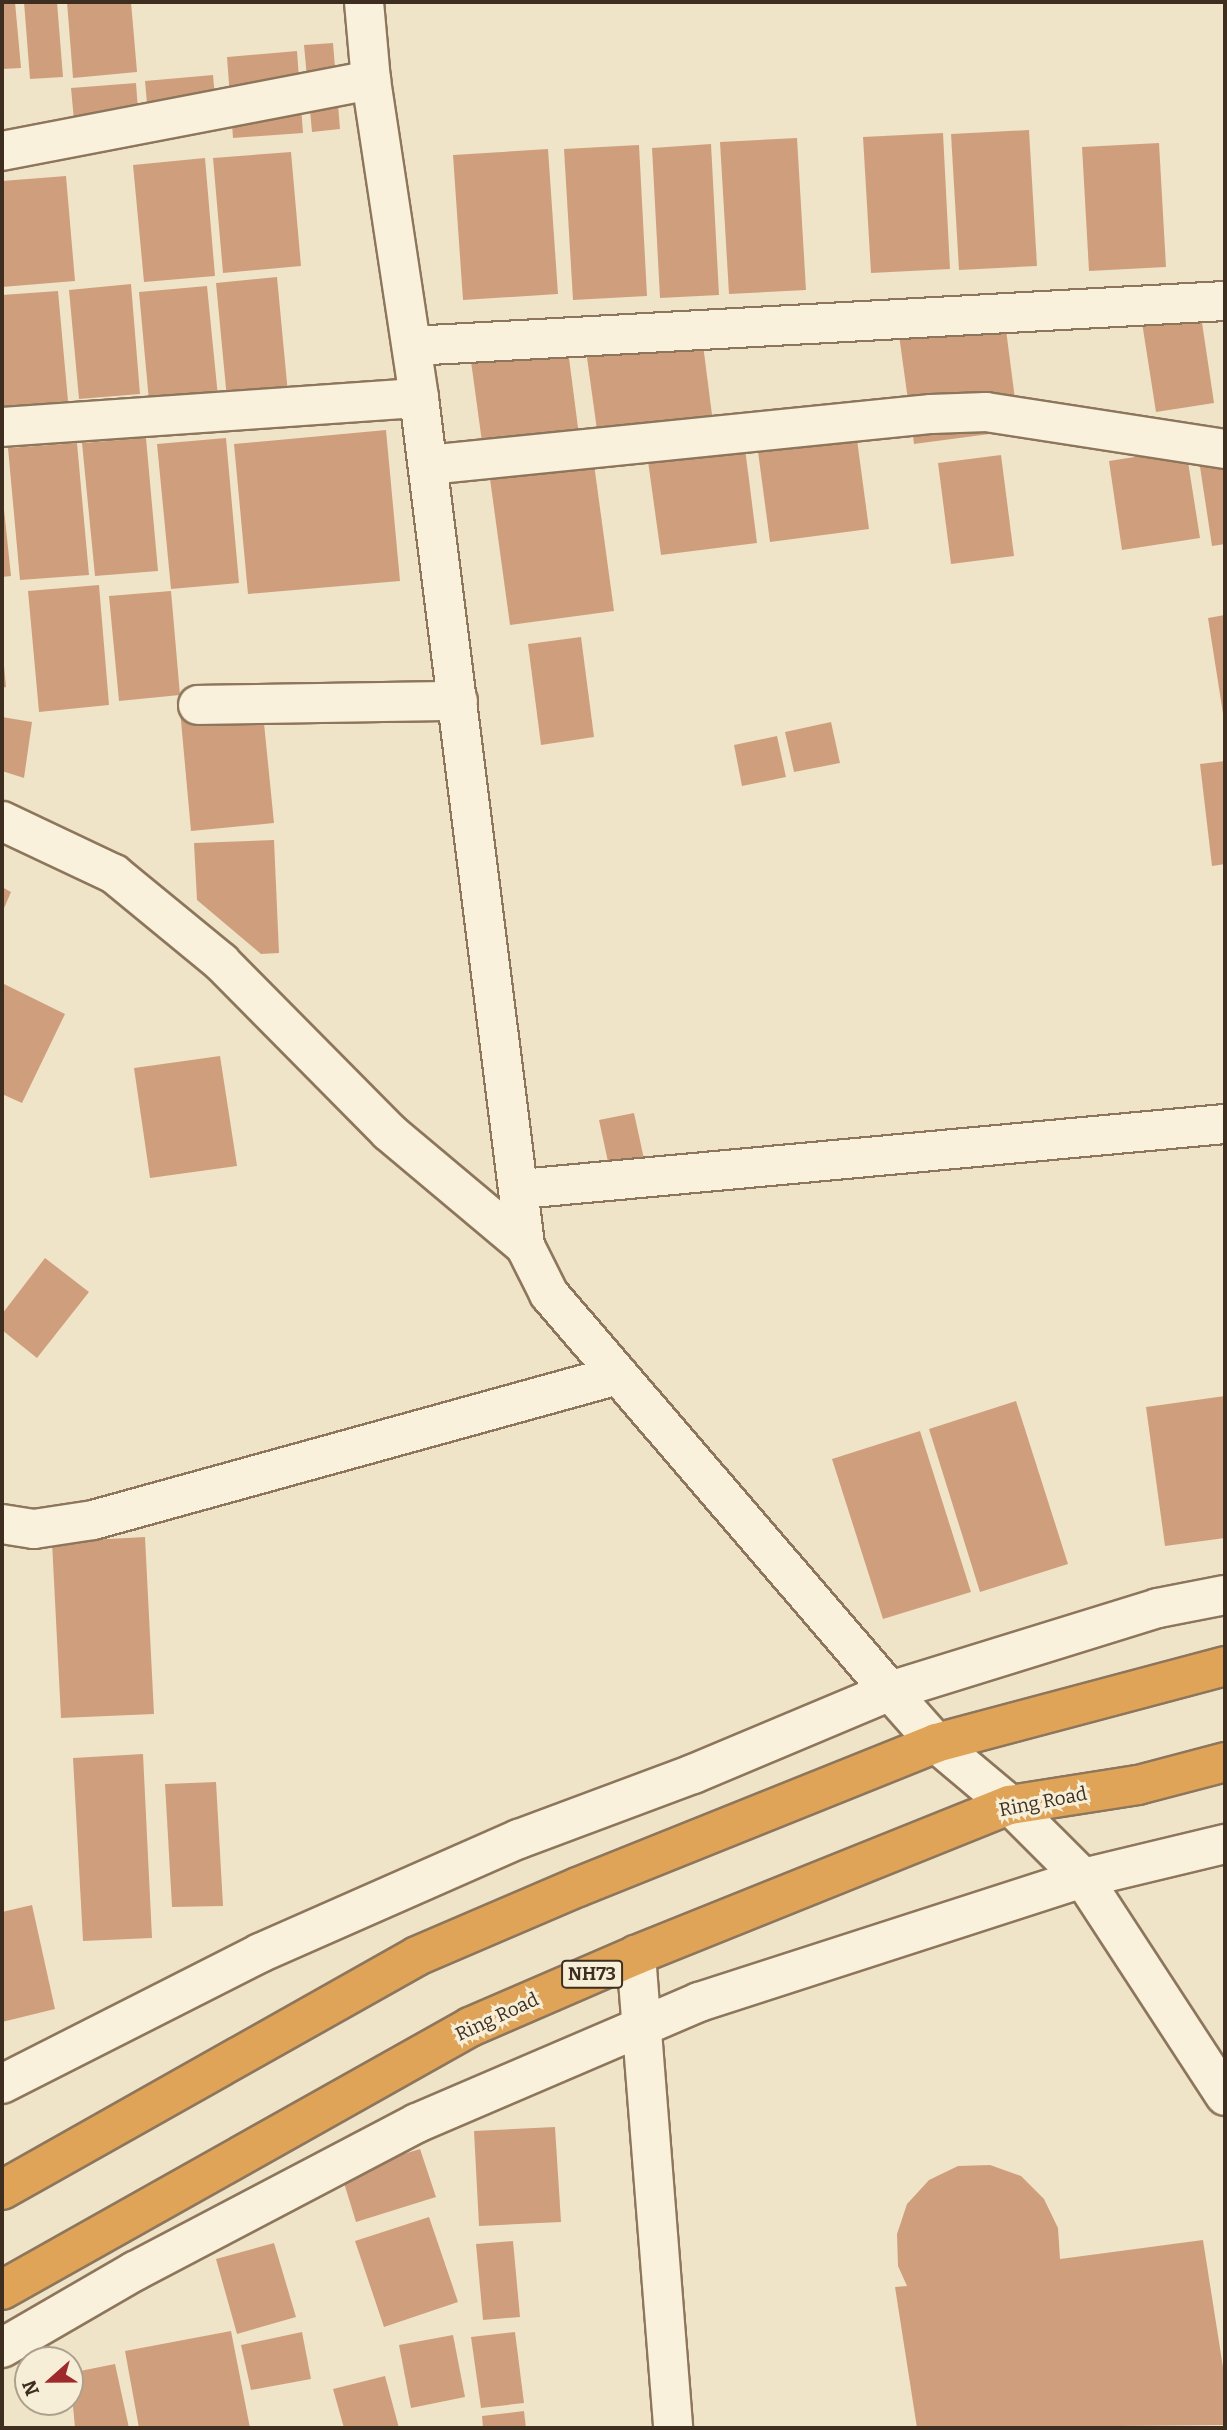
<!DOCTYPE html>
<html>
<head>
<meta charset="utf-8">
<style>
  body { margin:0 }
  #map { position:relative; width:1227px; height:2430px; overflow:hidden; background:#f0e4c8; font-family:Bitter,serif }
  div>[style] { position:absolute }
  .building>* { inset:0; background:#cf9f7d }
  .roads { filter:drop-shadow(2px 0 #8d765c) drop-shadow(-2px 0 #8d765c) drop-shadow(0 2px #8d765c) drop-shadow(0 -2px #8d765c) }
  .street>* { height:38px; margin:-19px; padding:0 19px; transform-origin:19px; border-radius:19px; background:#faf1dc }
  .secondary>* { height:38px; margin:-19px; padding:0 19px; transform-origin:19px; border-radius:19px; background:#faf1dc }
  .highway>* { height:38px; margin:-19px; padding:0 19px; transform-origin:19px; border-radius:19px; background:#e0a458 }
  span { translate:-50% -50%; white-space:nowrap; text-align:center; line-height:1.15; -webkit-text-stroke:6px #f7eed8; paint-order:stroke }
  .shield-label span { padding:2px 5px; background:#f7eed8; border:2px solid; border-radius:5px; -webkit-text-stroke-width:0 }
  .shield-label { font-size:18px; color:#3d2e20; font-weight:700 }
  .street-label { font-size:19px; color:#3d2e20 }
  .frame { position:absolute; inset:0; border:4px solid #3d2e20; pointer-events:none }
  .north { position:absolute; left:14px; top:2346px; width:70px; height:70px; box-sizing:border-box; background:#f7eed8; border:2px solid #ada18e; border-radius:50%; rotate:249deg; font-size:19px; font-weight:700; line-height:28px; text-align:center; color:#3d2e20 }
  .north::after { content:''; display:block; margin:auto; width:24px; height:32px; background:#9e2a2b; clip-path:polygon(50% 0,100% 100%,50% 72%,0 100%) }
</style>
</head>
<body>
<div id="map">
  <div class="building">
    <div style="clip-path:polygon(2px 2px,15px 2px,21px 68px,2px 69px)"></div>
    <div style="clip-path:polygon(24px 2px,57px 2px,63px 77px,30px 79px)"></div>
    <div style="clip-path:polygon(67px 2px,131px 2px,137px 72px,73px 78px)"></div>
    <div style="clip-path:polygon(333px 43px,340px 129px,312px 132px,304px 45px)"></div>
    <div style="clip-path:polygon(297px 51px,303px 133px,233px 138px,227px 57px)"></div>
    <div style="clip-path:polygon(213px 75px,218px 131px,150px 137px,145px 81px)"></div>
    <div style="clip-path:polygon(136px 83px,140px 137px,76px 142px,71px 88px)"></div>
    <div style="clip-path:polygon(1029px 130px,1037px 266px,959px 270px,951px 134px)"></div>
    <div style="clip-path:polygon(943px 133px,950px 269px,871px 273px,863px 137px)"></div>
    <div style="clip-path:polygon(797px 138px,806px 290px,729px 294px,720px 142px)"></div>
    <div style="clip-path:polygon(1159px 143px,1166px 267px,1089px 271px,1082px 147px)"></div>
    <div style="clip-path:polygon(711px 144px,719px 295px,660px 298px,652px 148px)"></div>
    <div style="clip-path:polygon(639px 145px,647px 296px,573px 300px,564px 149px)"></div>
    <div style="clip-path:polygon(548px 149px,558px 294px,463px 300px,453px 155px)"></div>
    <div style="clip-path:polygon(291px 152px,301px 266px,223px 273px,213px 158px)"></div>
    <div style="clip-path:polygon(205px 158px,215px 276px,144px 282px,133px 165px)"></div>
    <div style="clip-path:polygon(66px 176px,75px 281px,2px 287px,2px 181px)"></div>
    <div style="clip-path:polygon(277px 277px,290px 415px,229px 420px,216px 283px)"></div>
    <div style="clip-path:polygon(131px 284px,140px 394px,79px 399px,69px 290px)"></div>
    <div style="clip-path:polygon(207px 286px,220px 417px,151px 423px,139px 292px)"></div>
    <div style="clip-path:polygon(1197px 289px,1214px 403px,1156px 412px,1138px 297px)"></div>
    <div style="clip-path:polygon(58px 291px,68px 401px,2px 407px,2px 295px)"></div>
    <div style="clip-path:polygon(564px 319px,581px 451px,485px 464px,467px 332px)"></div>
    <div style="clip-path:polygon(700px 321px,712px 415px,597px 430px,584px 336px)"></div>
    <div style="clip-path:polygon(1005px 322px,1019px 430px,914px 444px,899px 335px)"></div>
    <div style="clip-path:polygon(386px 430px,400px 581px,248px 594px,234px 444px)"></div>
    <div style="clip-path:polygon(856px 432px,869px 529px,770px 542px,757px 444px)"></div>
    <div style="clip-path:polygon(146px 438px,158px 571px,95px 576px,82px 443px)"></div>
    <div style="clip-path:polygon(226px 438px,239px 583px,171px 589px,157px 444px)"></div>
    <div style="clip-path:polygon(77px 443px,89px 575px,20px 580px,8px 448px)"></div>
    <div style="clip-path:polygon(1225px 443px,1225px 544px,1212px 546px,1197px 447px)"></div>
    <div style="clip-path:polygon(745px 448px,757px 543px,661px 555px,648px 461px)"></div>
    <div style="clip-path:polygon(1186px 449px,1200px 538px,1122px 550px,1109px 461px)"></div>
    <div style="clip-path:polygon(1001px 455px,1014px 556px,951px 564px,938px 463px)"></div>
    <div style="clip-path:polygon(594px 464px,614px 611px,510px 625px,490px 479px)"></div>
    <div style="clip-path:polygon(2px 490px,11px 576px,2px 577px)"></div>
    <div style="clip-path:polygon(99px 585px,109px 705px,39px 712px,28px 591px)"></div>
    <div style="clip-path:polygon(171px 591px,180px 695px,119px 701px,109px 596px)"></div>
    <div style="clip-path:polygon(1225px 615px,1225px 720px,1224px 720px,1208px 618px)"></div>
    <div style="clip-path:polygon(581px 637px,594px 737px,541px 745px,528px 644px)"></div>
    <div style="clip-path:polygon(4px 666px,6px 687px,2px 688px,2px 667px)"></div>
    <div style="clip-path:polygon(262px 703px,274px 823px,191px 831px,180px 710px)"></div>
    <div style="clip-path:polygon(2px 717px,32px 722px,24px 778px,2px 771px)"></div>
    <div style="clip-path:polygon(831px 722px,840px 763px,794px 772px,785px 732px)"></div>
    <div style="clip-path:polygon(777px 736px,786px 777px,742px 786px,734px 745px)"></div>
    <div style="clip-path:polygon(1225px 761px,1225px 864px,1212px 866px,1200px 764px)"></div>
    <div style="clip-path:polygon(274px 840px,279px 953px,261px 954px,197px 900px,194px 843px)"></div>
    <div style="clip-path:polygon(2px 887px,11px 892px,2px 913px)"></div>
    <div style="clip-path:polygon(2px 983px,65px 1014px,22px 1103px,2px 1094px)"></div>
    <div style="clip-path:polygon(220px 1056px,237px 1166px,150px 1178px,134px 1068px)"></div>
    <div style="clip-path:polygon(634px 1113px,651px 1191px,616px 1199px,599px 1120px)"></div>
    <div style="clip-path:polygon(45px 1258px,89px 1292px,37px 1358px,2px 1330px,2px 1314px)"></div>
    <div style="clip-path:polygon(1225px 1396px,1225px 1538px,1165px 1546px,1146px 1407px)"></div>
    <div style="clip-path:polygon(1016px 1401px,1068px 1564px,980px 1592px,929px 1429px)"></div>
    <div style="clip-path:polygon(920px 1431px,971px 1592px,883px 1619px,832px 1459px)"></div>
    <div style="clip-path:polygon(145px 1537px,154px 1714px,61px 1718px,52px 1542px)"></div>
    <div style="clip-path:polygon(143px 1754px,152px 1938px,83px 1941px,73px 1758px)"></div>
    <div style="clip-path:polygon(216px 1782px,223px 1906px,172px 1907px,165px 1784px)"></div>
    <div style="clip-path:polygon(32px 1905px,55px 2009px,2px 2022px,2px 1912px)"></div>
    <div style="clip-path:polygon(555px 2127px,561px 2222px,479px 2226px,474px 2131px)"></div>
    <div style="clip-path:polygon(420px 2149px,436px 2197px,356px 2222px,341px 2173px)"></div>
    <div style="clip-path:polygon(990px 2165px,1021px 2176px,1044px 2199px,1058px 2228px,1060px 2259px,1203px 2240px,1225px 2380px,1225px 2425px,917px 2428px,895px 2287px,907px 2286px,898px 2266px,897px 2234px,907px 2204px,929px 2180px,958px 2166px)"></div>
    <div style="clip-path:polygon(429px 2217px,458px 2302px,384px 2327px,355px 2241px)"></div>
    <div style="clip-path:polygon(513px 2241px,520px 2317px,483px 2320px,476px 2244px)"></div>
    <div style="clip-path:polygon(274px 2243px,296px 2317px,237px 2334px,216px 2259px)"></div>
    <div style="clip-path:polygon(231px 2331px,250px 2428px,139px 2428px,125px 2351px)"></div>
    <div style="clip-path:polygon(302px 2332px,311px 2379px,251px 2390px,241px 2345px)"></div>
    <div style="clip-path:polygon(515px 2332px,524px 2403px,481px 2408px,471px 2337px)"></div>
    <div style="clip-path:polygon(453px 2335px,465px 2397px,411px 2408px,399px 2345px)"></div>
    <div style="clip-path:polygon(115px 2364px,129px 2428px,75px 2428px,70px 2373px)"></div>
    <div style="clip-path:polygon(385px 2376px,399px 2428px,344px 2428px,333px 2389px)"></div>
    <div style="clip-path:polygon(524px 2411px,526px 2428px,483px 2428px,482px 2416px)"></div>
  </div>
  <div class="roads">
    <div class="street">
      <div style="left:2px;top:151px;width:376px;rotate:-10.9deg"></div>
      <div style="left:412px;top:346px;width:814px;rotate:-3.17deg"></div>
      <div style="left:2px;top:427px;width:418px;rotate:-4deg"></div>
      <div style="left:428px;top:465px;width:506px;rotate:-5.79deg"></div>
      <div style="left:931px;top:414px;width:55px;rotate:-2.1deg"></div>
      <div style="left:986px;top:412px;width:242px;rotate:8.8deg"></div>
      <div style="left:198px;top:705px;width:260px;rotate:-0.9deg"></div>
      <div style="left:2px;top:821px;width:124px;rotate:25.3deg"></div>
      <div style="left:114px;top:874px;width:139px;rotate:39.4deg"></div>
      <div style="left:221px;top:962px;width:239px;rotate:45.3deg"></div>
      <div style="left:389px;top:1132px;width:177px;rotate:40deg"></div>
      <div style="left:521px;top:1189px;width:707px;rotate:-5.28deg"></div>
      <div style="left:2px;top:1524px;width:32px;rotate:9deg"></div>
      <div style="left:34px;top:1529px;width:60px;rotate:-8.7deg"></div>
      <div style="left:93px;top:1520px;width:545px;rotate:-15.44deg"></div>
      <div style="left:636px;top:1955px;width:474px;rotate:85.5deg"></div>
    </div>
    <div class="secondary">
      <div style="left:364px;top:2px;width:78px;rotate:84.9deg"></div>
      <div style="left:371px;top:80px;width:322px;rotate:81.4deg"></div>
      <div style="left:419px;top:398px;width:855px;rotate:82.87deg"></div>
      <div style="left:525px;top:1246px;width:54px;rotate:63.4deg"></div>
      <div style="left:549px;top:1294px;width:523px;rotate:49.34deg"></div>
      <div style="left:890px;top:1691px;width:69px;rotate:48.5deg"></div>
      <div style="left:936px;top:1743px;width:97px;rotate:40deg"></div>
      <div style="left:1010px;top:1805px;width:103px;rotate:45deg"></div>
      <div style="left:1083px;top:1878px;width:260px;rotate:56.9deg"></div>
      <div style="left:2px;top:2084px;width:289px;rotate:-26.9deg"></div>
      <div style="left:260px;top:1953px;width:283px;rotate:-23.8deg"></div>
      <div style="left:519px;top:1839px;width:186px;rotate:-20.5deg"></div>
      <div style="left:693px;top:1774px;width:214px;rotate:-22.8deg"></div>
      <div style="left:890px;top:1691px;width:281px;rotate:-17.2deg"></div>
      <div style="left:1158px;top:1608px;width:68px;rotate:-11deg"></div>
      <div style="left:2px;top:2348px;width:154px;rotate:-30.1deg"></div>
      <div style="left:135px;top:2271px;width:318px;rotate:-27.7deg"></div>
      <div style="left:417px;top:2123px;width:307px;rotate:-23.2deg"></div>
      <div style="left:699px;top:2002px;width:404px;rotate:-17.9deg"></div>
      <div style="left:1083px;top:1878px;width:146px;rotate:-13.5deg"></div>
    </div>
    <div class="highway">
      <div style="left:2px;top:2190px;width:476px;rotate:-29.4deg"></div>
      <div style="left:417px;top:1956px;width:175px;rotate:-23.2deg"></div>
      <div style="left:578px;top:1887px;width:386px;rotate:-21.9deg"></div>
      <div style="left:936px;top:1743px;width:299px;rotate:-14.9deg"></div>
      <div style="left:2px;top:2290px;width:537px;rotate:-29.33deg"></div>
      <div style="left:470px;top:2027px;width:181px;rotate:-23.4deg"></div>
      <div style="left:636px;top:1955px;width:403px;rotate:-21.9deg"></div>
      <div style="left:1010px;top:1805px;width:130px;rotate:-8.9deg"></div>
      <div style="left:1138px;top:1785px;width:90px;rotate:-14.8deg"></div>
    </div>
  </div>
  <div class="shield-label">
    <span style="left:592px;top:1974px">NH73</span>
  </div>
  <div class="street-label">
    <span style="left:1043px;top:1802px;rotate:-11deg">Ring Road</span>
    <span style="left:497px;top:2017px;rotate:-25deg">Ring Road</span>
  </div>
  <div class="frame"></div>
  <div class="north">N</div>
</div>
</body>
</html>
